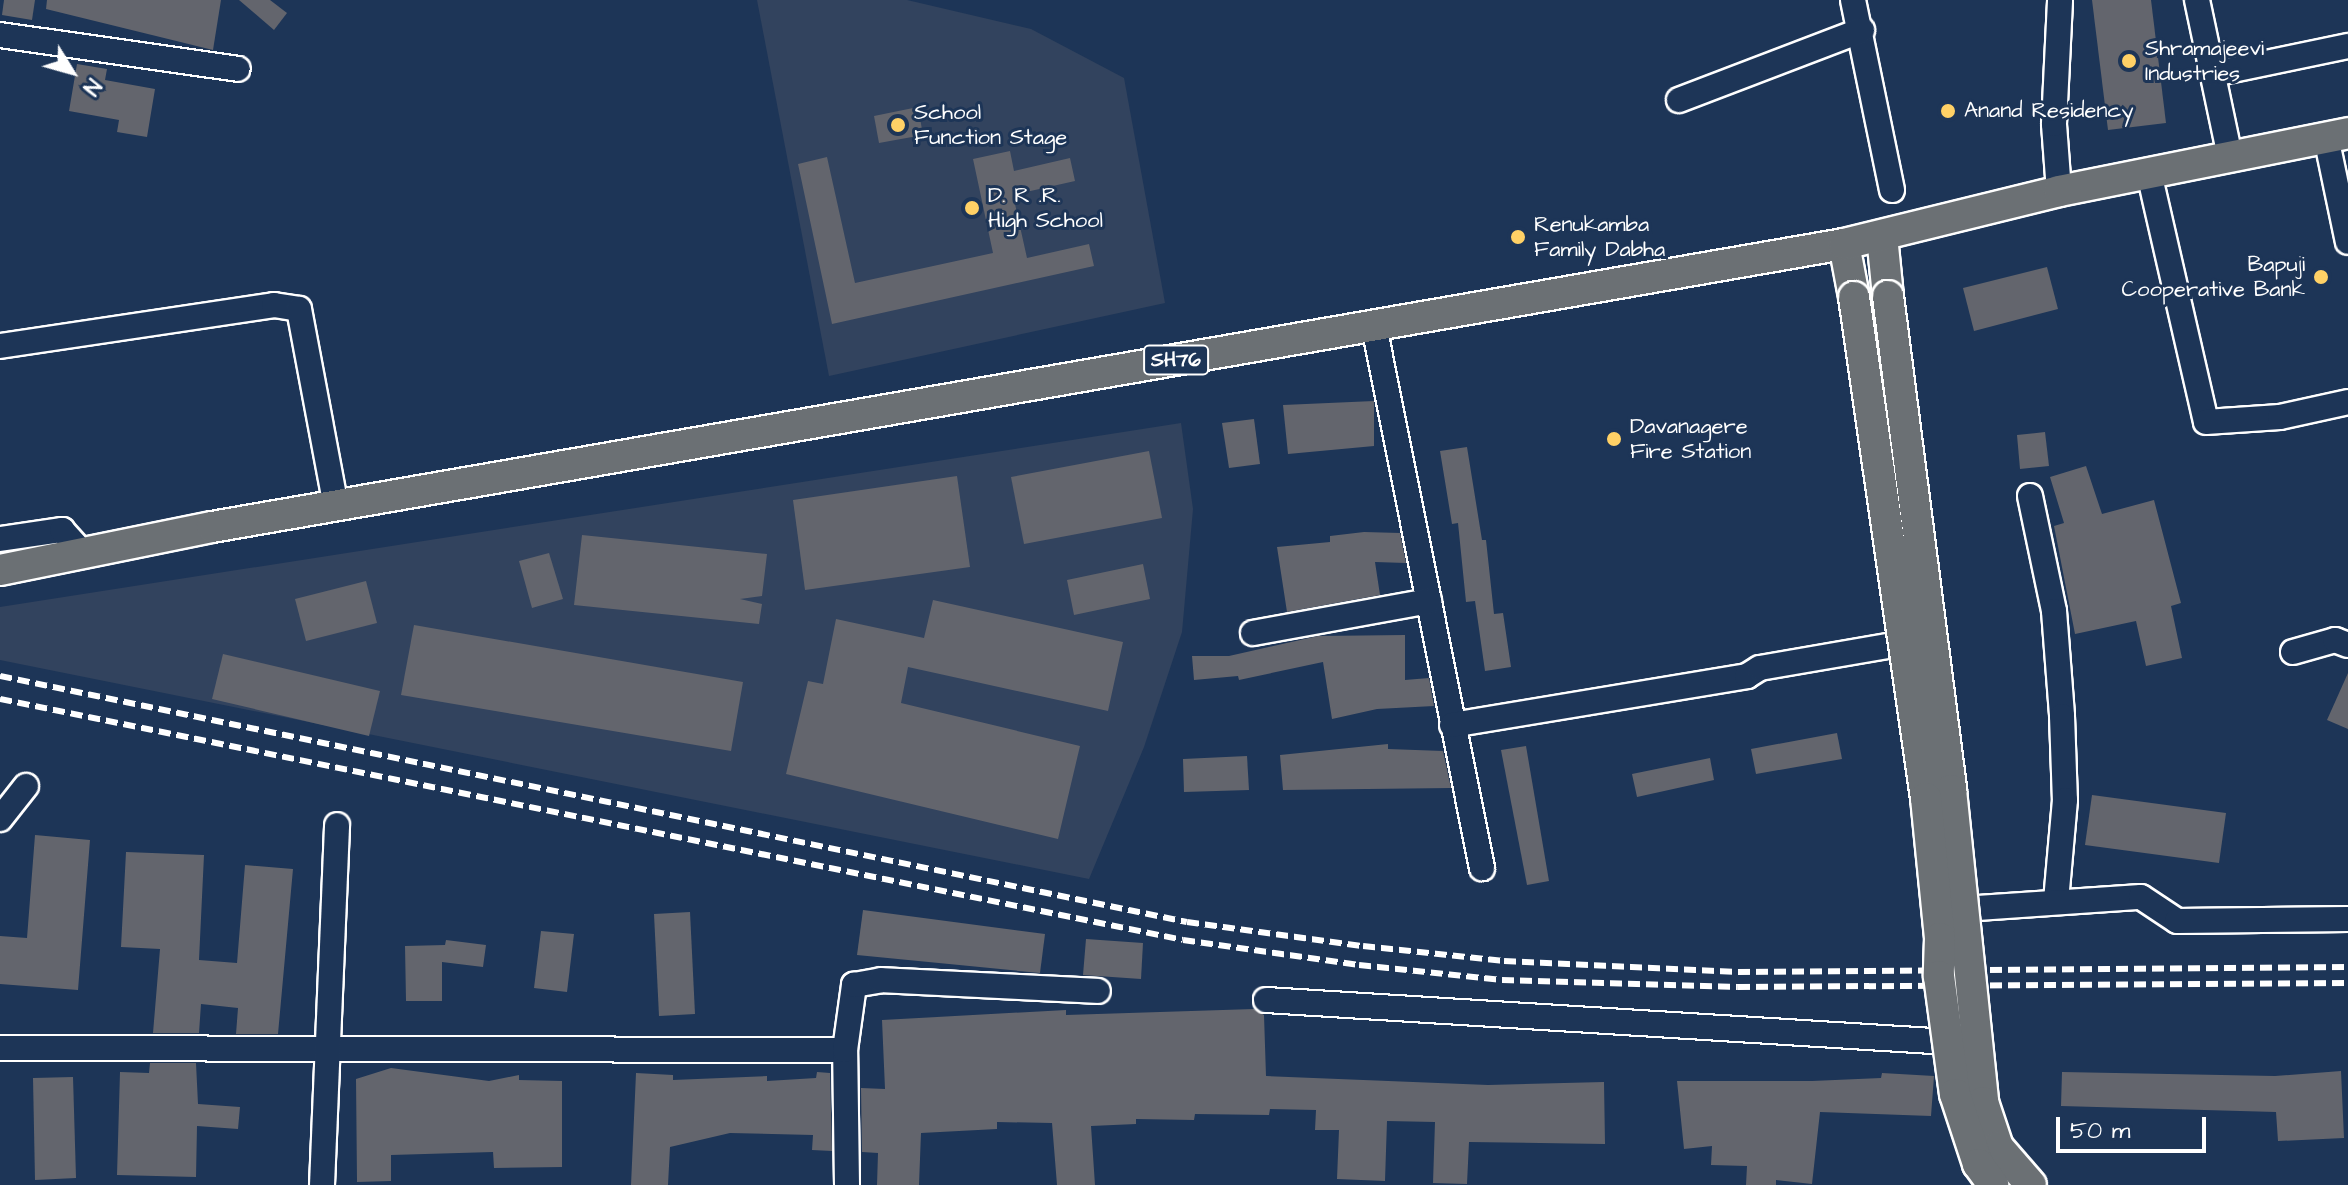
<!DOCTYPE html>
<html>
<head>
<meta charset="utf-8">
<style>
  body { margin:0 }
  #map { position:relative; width:2348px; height:1185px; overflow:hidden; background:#1d3557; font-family:"Architects Daughter",sans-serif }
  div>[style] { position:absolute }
  .built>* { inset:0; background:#32435e }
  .building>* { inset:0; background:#63656d }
  .roads { filter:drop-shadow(2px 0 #fff) drop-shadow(-2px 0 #fff) drop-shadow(0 2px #fff) drop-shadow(0 -2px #fff) }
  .minor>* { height:24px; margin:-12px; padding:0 12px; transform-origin:12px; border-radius:12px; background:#1d3557 }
  .major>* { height:30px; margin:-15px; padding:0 15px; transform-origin:15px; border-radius:15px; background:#6b7074 }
  .rail>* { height:6px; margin-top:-3px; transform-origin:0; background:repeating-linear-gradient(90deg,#fff 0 12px,transparent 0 18px) }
  .bridges { filter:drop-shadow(2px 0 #fff) drop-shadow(-2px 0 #fff) drop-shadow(0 2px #fff) drop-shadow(0 -2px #fff) }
  .major-bridge>* { height:30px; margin:-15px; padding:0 15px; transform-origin:15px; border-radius:15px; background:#6b7074 }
  .dots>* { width:22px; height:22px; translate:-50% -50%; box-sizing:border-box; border:4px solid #1d3557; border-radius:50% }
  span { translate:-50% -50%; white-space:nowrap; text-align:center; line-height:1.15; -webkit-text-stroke:6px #1d3557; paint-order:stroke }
  .shield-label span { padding:2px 6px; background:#1d3557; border:2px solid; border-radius:6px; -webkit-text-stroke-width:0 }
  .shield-label { font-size:20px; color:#fff; font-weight:700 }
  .poi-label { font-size:22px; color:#fff }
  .left { translate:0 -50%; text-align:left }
  .right { translate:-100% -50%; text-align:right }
  .north { position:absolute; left:32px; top:32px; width:80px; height:80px; -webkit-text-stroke:6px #1d3557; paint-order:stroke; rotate:127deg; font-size:22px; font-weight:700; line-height:32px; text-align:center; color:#fff }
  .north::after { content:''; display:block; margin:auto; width:28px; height:36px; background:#fff; clip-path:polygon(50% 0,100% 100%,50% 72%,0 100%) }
  .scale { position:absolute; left:2056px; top:1117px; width:150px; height:36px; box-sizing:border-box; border:4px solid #fff; border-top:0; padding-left:10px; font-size:24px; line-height:28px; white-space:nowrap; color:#fff; -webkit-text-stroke:6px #1d3557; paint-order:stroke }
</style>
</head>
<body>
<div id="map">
  <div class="built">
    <div style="clip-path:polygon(757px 0,907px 0,1031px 29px,1124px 78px,1165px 303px,829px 376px)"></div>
    <div style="clip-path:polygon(1181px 423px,1193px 509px,1182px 632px,1144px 747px,1089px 879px,0 660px,0 607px)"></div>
  </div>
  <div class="building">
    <div style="clip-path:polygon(4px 0,35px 0,32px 20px,2px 15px)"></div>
    <div style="clip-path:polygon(47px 0,221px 0,213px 50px,46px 9px)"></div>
    <div style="clip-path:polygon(239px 0,270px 0,287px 13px,274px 30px)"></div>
    <div style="clip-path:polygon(2092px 0,2151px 0,2166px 123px,2108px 130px)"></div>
    <div style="clip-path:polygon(77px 64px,107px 69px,105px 80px,155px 89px,147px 137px,117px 132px,119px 120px,69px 111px)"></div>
    <div style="clip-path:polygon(918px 107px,923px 135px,879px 143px,874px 116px)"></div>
    <div style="clip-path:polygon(1010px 151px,1014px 171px,1070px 158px,1075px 181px,1013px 195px,1027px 258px,1089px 244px,1094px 266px,832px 324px,798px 164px,827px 157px,855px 283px,993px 253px,973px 159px)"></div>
    <div style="clip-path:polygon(2047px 267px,2058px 309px,1974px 331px,1963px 288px)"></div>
    <div style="clip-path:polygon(1374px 401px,1374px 446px,1288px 454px,1283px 405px)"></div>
    <div style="clip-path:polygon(1254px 419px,1260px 464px,1229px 468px,1222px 423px)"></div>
    <div style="clip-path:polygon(2045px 432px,2049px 466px,2020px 469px,2017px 435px)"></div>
    <div style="clip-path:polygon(1467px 447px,1482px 540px,1486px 540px,1494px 614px,1503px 613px,1511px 667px,1485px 671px,1475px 601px,1466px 602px,1458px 523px,1452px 524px,1440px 451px)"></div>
    <div style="clip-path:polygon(1149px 451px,1162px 518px,1024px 544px,1011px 477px)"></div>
    <div style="clip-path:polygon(2086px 466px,2102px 514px,2154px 500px,2181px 603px,2171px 606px,2182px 658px,2146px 666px,2136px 621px,2075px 634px,2054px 526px,2064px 523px,2050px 477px)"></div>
    <div style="clip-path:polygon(957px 476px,970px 567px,805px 590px,793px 500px)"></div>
    <div style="clip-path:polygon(1364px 532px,1400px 533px,1406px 563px,1375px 562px,1380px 595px,1287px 612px,1277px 547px,1330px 542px,1330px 536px)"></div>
    <div style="clip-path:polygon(582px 535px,767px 554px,762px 596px,740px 599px,762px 604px,759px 624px,574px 605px)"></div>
    <div style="clip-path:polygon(549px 553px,563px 599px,532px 608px,519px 561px)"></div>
    <div style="clip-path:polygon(1143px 564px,1150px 599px,1074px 615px,1067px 580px)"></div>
    <div style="clip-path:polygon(366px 581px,377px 623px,306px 641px,295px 599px)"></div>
    <div style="clip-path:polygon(933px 600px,1123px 642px,1108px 711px,908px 667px,901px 703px,1080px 746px,1058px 839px,786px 774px,808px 681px,823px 684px,836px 619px,924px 638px)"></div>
    <div style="clip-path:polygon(414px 625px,743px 682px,731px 751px,401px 695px)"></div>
    <div style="clip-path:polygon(1405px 635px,1405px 680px,1429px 678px,1434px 706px,1377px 709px,1332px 719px,1323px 662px,1239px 680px,1238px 676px,1194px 680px,1192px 656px,1229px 656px,1318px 636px)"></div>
    <div style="clip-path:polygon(223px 654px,380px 691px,369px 736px,212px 699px)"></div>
    <div style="clip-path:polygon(2348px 673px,2348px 729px,2327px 720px)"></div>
    <div style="clip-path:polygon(1837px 733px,1842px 759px,1756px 774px,1751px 749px)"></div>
    <div style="clip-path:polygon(1388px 744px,1388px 749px,1443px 751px,1451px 788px,1283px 790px,1280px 755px)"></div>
    <div style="clip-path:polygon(1526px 746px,1549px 881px,1527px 885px,1501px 750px)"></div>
    <div style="clip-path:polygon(1247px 756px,1249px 790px,1184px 792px,1183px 759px)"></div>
    <div style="clip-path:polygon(1710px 758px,1714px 780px,1637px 797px,1632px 774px)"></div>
    <div style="clip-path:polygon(2092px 795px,2226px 813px,2219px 863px,2085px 845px)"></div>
    <div style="clip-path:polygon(35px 835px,90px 840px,78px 990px,0 984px,0 936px,27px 938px)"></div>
    <div style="clip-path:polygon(126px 852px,204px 855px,199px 960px,237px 963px,245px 865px,293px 869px,278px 1034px,236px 1034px,238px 1008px,201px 1004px,199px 1033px,153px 1033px,160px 949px,121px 947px)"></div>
    <div style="clip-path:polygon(863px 910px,1045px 934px,1040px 973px,857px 955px)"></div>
    <div style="clip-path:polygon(690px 912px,695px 1014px,659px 1016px,654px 914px)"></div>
    <div style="clip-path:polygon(541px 931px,574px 934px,567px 992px,534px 988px)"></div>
    <div style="clip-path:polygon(1086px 939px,1143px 943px,1141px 979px,1083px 975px)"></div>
    <div style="clip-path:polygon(446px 940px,486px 945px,483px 967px,442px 962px,442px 1001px,406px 1001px,405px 946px,445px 945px)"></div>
    <div style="clip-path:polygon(1254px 1009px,1264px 1015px,1266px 1076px,1488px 1085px,1604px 1082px,1605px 1144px,1469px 1142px,1467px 1184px,1433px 1183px,1435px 1122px,1387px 1121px,1385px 1181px,1337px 1179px,1339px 1130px,1315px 1130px,1316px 1110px,1270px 1109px,1269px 1115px,1195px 1114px,1194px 1120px,1136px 1119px,1136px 1124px,1091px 1126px,1095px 1185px,1057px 1185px,1052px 1123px,997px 1122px,997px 1129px,921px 1133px,919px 1185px,877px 1185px,878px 1153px,862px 1152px,861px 1088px,885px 1089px,882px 1020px,1066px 1010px,1066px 1015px)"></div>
    <div style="clip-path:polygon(150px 1063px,196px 1063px,198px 1104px,240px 1107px,238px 1129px,197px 1126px,196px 1177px,117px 1175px,120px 1072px,149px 1073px)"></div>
    <div style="clip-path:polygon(391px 1068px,489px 1081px,519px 1075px,519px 1080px,562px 1081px,562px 1167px,494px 1168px,493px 1152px,391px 1155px,391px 1181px,357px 1182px,356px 1079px)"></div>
    <div style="clip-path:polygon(2341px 1071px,2344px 1138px,2278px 1141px,2276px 1112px,2061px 1106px,2062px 1072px,2275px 1076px)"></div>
    <div style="clip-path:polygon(817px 1072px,830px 1073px,832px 1151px,812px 1150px,813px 1135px,730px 1133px,670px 1147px,668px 1185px,631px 1185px,636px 1073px,673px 1075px,673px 1080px,767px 1076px,767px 1081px,816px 1078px)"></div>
    <div style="clip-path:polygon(1882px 1073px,1934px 1076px,1931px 1116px,1820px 1112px,1812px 1184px,1776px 1180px,1776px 1185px,1746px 1185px,1747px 1166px,1711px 1165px,1712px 1146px,1684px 1149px,1677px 1081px,1812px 1081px,1881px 1078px)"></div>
    <div style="clip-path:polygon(73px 1077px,76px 1178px,35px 1180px,33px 1078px)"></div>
  </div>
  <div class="roads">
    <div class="minor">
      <div style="left:1853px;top:0;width:194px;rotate:78.4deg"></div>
      <div style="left:2197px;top:0;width:159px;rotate:78.1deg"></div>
      <div style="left:0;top:35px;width:240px;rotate:8.1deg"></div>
      <div style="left:2213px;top:74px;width:138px;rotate:-11.7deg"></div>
      <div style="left:1679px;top:100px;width:196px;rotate:-20.9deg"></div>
      <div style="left:2326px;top:137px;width:107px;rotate:78.2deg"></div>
      <div style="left:2149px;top:173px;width:255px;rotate:77.1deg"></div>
      <div style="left:2206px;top:422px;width:74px;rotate:-3.9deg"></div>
      <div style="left:2280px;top:417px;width:70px;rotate:-12.4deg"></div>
      <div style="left:2059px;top:191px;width:67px;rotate:-94.3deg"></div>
      <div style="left:2054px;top:124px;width:124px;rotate:-87.2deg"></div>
      <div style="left:1374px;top:326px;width:553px;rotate:78.73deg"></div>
      <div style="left:0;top:346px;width:277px;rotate:-8.5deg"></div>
      <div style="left:274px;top:305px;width:25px;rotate:9deg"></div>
      <div style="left:299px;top:309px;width:200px;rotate:79.4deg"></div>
      <div style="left:2030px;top:496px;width:117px;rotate:78.2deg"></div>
      <div style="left:2054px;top:611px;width:105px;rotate:85.6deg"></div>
      <div style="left:2062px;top:716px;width:84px;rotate:88deg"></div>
      <div style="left:2065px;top:800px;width:101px;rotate:95.1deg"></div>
      <div style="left:0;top:539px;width:63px;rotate:-8.3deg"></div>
      <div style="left:62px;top:530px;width:30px;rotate:48deg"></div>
      <div style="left:1253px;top:633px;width:179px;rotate:-10.3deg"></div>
      <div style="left:2293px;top:652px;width:44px;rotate:-15.9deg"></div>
      <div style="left:2335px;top:640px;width:14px;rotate:21deg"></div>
      <div style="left:1452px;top:725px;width:299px;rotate:-9.4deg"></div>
      <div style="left:1747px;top:676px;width:15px;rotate:-32deg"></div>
      <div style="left:1760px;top:668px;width:146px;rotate:-9.8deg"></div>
      <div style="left:0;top:819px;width:42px;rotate:-51.8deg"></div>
      <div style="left:1963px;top:909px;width:178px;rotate:-3.9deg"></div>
      <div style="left:2141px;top:897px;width:43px;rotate:33.7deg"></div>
      <div style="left:2177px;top:921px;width:171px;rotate:-0.7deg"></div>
      <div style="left:1266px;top:1000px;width:684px;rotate:3.52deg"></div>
      <div style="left:0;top:1048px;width:845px;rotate:0.14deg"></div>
      <div style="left:322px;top:1185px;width:360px;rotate:-87.6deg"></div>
      <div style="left:847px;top:1185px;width:135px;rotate:-90.8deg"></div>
      <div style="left:845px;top:1050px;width:66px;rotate:-82.1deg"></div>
      <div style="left:854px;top:985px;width:27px;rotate:-10deg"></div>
      <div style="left:881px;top:980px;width:217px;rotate:2.9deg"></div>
    </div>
    <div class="major">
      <div style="left:1882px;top:236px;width:60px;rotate:84.3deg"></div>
      <div style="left:1844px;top:244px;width:54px;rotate:79.3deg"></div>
      <div style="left:0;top:570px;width:216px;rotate:-11.5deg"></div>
      <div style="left:212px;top:527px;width:1656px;rotate:-9.84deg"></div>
      <div style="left:1844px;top:244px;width:221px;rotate:-13.8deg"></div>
      <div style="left:2059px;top:191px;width:295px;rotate:-11.3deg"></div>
    </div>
  </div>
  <div class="rail">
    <div style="left:0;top:676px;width:1212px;rotate:11.71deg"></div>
    <div style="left:1187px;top:922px;width:178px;rotate:7.8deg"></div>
    <div style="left:1363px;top:946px;width:142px;rotate:6.1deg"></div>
    <div style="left:1504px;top:961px;width:234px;rotate:2.7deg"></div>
    <div style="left:1738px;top:972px;width:610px;rotate:-0.47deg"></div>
    <div style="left:0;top:699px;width:1207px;rotate:11.51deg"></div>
    <div style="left:1183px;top:940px;width:178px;rotate:8.1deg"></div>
    <div style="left:1359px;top:965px;width:144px;rotate:6deg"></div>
    <div style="left:1502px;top:980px;width:236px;rotate:1.7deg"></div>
    <div style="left:1738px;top:987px;width:610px;rotate:-0.38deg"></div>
  </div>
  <div class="bridges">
    <div class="major-bridge">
      <div style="left:1888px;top:296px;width:498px;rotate:82.7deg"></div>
      <div style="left:1951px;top:790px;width:314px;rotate:84.1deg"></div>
      <div style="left:1983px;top:1102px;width:47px;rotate:71.6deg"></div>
      <div style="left:1998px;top:1147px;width:50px;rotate:49deg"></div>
      <div style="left:1854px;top:297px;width:506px;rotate:81.82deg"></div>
      <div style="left:1926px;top:798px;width:141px;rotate:84.3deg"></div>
      <div style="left:1940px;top:938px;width:38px;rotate:92deg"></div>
      <div style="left:1939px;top:976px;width:119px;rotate:82.3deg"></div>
      <div style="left:1955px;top:1094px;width:74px;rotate:71.8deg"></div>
      <div style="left:1978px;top:1164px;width:26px;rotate:54deg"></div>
    </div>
  </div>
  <div class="dots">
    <div style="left:2129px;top:61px;background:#ffd166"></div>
    <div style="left:1948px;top:111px;background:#ffd166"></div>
    <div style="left:898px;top:125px;background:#ffd166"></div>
    <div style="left:972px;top:208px;background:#ffd166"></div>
    <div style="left:1518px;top:237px;background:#ffd166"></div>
    <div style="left:2321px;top:277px;background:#ffd166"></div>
    <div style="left:1614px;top:439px;background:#ffd166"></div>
  </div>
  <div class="shield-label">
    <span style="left:1176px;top:360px">SH76</span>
  </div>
  <div class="poi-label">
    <span class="left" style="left:2145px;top:61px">Shramajeevi<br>Industries</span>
    <span class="left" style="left:1964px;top:111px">Anand Residency</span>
    <span class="left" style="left:914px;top:125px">School<br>Function Stage</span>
    <span class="left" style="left:988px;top:208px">D. R .R.<br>High School</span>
    <span class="left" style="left:1534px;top:237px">Renukamba<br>Family Dabha</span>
    <span class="right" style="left:2305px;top:277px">Bapuji<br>Cooperative Bank</span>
    <span class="left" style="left:1630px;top:439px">Davanagere<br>Fire Station</span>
  </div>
  <div class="north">N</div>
  <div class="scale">50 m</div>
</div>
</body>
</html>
